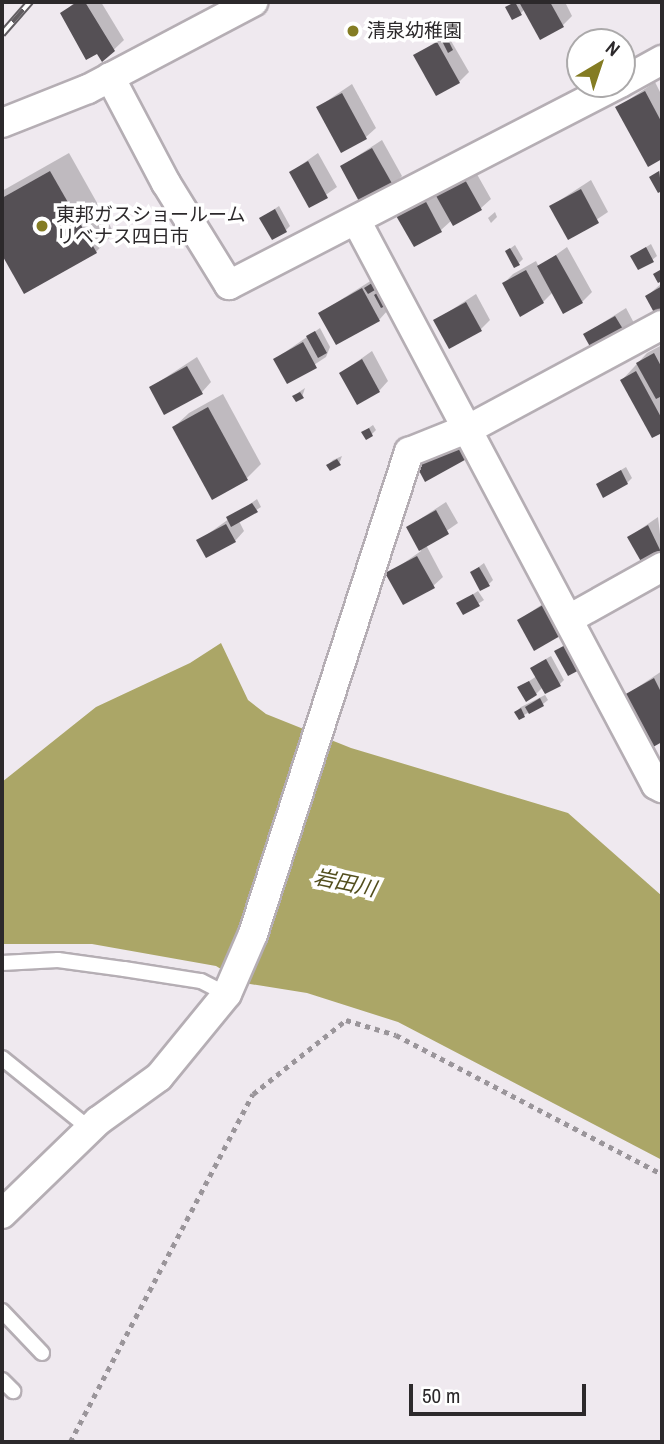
<!DOCTYPE html>
<html>
<head>
<meta charset="utf-8">
<style>
  body { margin:0 }
  #map { position:relative; width:664px; height:1444px; overflow:hidden; background:#efe9ef; font-family:"Archivo Narrow","Noto Sans JP",sans-serif }
  div>[style] { position:absolute }
  .water>* { inset:0; background:#aba667 }
  .shadow>* { inset:0; background:#0003 }
  .building>* { inset:0; background:#555055 }
  .path>* { height:4.5px; margin-top:-2.25px; transform-origin:0; background:repeating-linear-gradient(90deg,#9a959a 0 5px,transparent 0 10px) }
  .roads { filter:drop-shadow(2px 0 #b5aeb4) drop-shadow(-2px 0 #b5aeb4) drop-shadow(0 2px #b5aeb4) drop-shadow(0 -2px #b5aeb4) }
  .service>* { height:14px; margin:-7px; padding:0 7px; transform-origin:7px; border-radius:7px; background:#fff }
  .minor>* { height:28px; margin:-14px; padding:0 14px; transform-origin:14px; border-radius:14px; background:#fff }
  .rail>* { height:8px; margin-top:-4px; transform-origin:0; background:repeating-linear-gradient(90deg,#fff 0 16px,#615d61 0 32px); box-sizing:border-box; border-block:2px solid #615d61 }
  .dots>* { width:19px; height:19px; translate:-50% -50%; box-sizing:border-box; border:4px solid #fff; border-radius:50% }
  span { translate:-50% -50%; white-space:nowrap; text-align:center; line-height:1.15; -webkit-text-stroke:7px #fff; paint-order:stroke }
  .poi-label { font-size:19px; color:#2c292b }
  .left { translate:0 -50%; text-align:left }
  .water-label { font-size:21px; color:#534f1e; font-style:italic }
  .frame { position:absolute; inset:0; border:4px solid #2c292b; pointer-events:none }
  .north { position:absolute; left:566px; top:28px; width:70px; height:70px; box-sizing:border-box; background:#fff; border:2px solid #aba9aa; border-radius:50%; rotate:39deg; font-size:19px; font-weight:700; line-height:28px; text-align:center; color:#2c292b }
  .north::after { content:''; display:block; margin:auto; width:24px; height:32px; background:#847c23; clip-path:polygon(50% 0,100% 100%,50% 72%,0 100%) }
  .scale { position:absolute; left:409px; top:1384px; width:177px; height:32px; box-sizing:border-box; border:4px solid #2c292b; border-top:0; padding-left:9px; font-size:21px; line-height:24px; white-space:nowrap; color:#2c292b; -webkit-text-stroke:5px #fff; paint-order:stroke }
</style>
</head>
<body>
<div id="map">
  <div class="water">
    <div style="clip-path:polygon(221px 643px,248px 700px,266px 714px,351px 748px,568px 813px,662px 896px,662px 1160px,398px 1022px,307px 993px,244px 983px,216px 966px,92px 944px,2px 944px,2px 782px,96px 707px,190px 663px)"></div>
  </div>
  <div class="shadow">
    <div style="clip-path:polygon(75px 2px,101px 2px,124px 40px,103px 60px,62px 14px)"></div>
    <div style="clip-path:polygon(565px 2px,572px 16px,563px 25px,525px 9px,521px 13px,507px 8px,514px 2px)"></div>
    <div style="clip-path:polygon(447px 34px,469px 72px,459px 82px,415px 56px)"></div>
    <div style="clip-path:polygon(655px 82px,662px 96px,662px 157px,649px 164px,618px 107px)"></div>
    <div style="clip-path:polygon(352px 84px,376px 128px,366px 137px,318px 107px)"></div>
    <div style="clip-path:polygon(382px 140px,402px 176px,393px 186px,342px 166px)"></div>
    <div style="clip-path:polygon(69px 153px,114px 233px,96px 252px,25px 292px,2px 251px,2px 191px)"></div>
    <div style="clip-path:polygon(318px 153px,337px 187px,310px 206px,291px 172px)"></div>
    <div style="clip-path:polygon(474px 169px,491px 199px,481px 208px,454px 224px,452px 220px,441px 230px,397px 214px)"></div>
    <div style="clip-path:polygon(662px 169px,662px 189px,659px 191px,651px 177px)"></div>
    <div style="clip-path:polygon(591px 180px,608px 212px,569px 238px,551px 206px)"></div>
    <div style="clip-path:polygon(279px 206px,290px 226px,286px 230px,261px 218px)"></div>
    <div style="clip-path:polygon(495px 212px,497px 217px,491px 223px,488px 218px)"></div>
    <div style="clip-path:polygon(651px 244px,657px 256px,652px 260px,632px 256px)"></div>
    <div style="clip-path:polygon(515px 245px,523px 259px,519px 263px,507px 251px)"></div>
    <div style="clip-path:polygon(567px 247px,592px 292px,582px 302px,553px 292px,543px 302px,504px 283px,513px 274px,536px 261px,539px 267px)"></div>
    <div style="clip-path:polygon(372px 280px,377px 280px,388px 310px,379px 320px,320px 313px)"></div>
    <div style="clip-path:polygon(662px 283px,662px 313px,647px 296px)"></div>
    <div style="clip-path:polygon(476px 294px,490px 320px,481px 329px,436px 320px)"></div>
    <div style="clip-path:polygon(626px 308px,634px 323px,625px 333px,585px 334px)"></div>
    <div style="clip-path:polygon(320px 328px,330px 347px,326px 357px,288px 382px,275px 359px)"></div>
    <div style="clip-path:polygon(662px 345px,662px 431px,653px 436px,622px 380px,647px 353px)"></div>
    <div style="clip-path:polygon(372px 351px,388px 381px,379px 391px,341px 373px)"></div>
    <div style="clip-path:polygon(197px 357px,211px 382px,202px 392px,151px 387px)"></div>
    <div style="clip-path:polygon(305px 388px,302px 397px,294px 396px,299px 392px)"></div>
    <div style="clip-path:polygon(223px 394px,261px 464px,247px 478px,174px 427px,189px 413px)"></div>
    <div style="clip-path:polygon(373px 425px,376px 430px,372px 434px,363px 432px)"></div>
    <div style="clip-path:polygon(342px 456px,339px 464px,328px 465px,333px 460px)"></div>
    <div style="clip-path:polygon(626px 467px,632px 478px,627px 483px,598px 484px)"></div>
    <div style="clip-path:polygon(257px 499px,261px 507px,239px 521px,244px 531px,235px 541px,198px 541px)"></div>
    <div style="clip-path:polygon(446px 502px,458px 523px,426px 545px,443px 577px,433px 586px,388px 574px,421px 551px,408px 527px)"></div>
    <div style="clip-path:polygon(658px 517px,662px 552px,643px 562px,629px 537px)"></div>
    <div style="clip-path:polygon(484px 563px,493px 580px,489px 584px,472px 572px)"></div>
    <div style="clip-path:polygon(478px 591px,484px 600px,464px 613px,458px 604px)"></div>
    <div style="clip-path:polygon(553px 597px,569px 625px,559px 635px,519px 620px)"></div>
    <div style="clip-path:polygon(551px 656px,564px 680px,560px 684px,543px 687px,536px 694px,520px 687px,537px 676px,533px 668px,537px 664px)"></div>
    <div style="clip-path:polygon(662px 671px,662px 740px,653px 745px,626px 695px)"></div>
    <div style="clip-path:polygon(545px 695px,548px 700px,543px 704px,519px 718px,516px 712px,521px 707px)"></div>
  </div>
  <div class="building">
    <div style="clip-path:polygon(77px 2px,85px 2px,115px 51px,102px 62px,97px 54px,86px 60px,60px 13px)"></div>
    <div style="clip-path:polygon(515px 2px,522px 15px,512px 20px,505px 7px)"></div>
    <div style="clip-path:polygon(519px 2px,550px 2px,564px 27px,540px 40px)"></div>
    <div style="clip-path:polygon(447px 38px,453px 50px,448px 53px,442px 41px)"></div>
    <div style="clip-path:polygon(437px 42px,460px 83px,436px 96px,413px 55px)"></div>
    <div style="clip-path:polygon(645px 91px,662px 123px,662px 159px,648px 167px,615px 107px)"></div>
    <div style="clip-path:polygon(342px 93px,367px 139px,341px 153px,316px 107px)"></div>
    <div style="clip-path:polygon(372px 148px,394px 187px,361px 205px,340px 166px)"></div>
    <div style="clip-path:polygon(308px 161px,328px 198px,309px 208px,289px 172px)"></div>
    <div style="clip-path:polygon(50px 171px,97px 253px,24px 294px,2px 255px,2px 198px)"></div>
    <div style="clip-path:polygon(659px 171px,662px 191px,658px 193px,649px 177px)"></div>
    <div style="clip-path:polygon(464px 178px,482px 210px,453px 226px,435px 194px)"></div>
    <div style="clip-path:polygon(581px 189px,599px 223px,568px 240px,549px 206px)"></div>
    <div style="clip-path:polygon(424px 198px,442px 232px,414px 247px,395px 214px)"></div>
    <div style="clip-path:polygon(275px 209px,287px 232px,272px 240px,259px 218px)"></div>
    <div style="clip-path:polygon(646px 247px,654px 262px,638px 270px,630px 256px)"></div>
    <div style="clip-path:polygon(510px 248px,520px 265px,514px 268px,505px 251px)"></div>
    <div style="clip-path:polygon(556px 255px,583px 303px,563px 314px,537px 266px)"></div>
    <div style="clip-path:polygon(526px 270px,544px 303px,520px 317px,502px 283px)"></div>
    <div style="clip-path:polygon(660px 270px,662px 281px,658px 283px,653px 274px)"></div>
    <div style="clip-path:polygon(372px 283px,375px 290px,368px 294px,364px 288px)"></div>
    <div style="clip-path:polygon(662px 286px,662px 315px,657px 318px,645px 296px)"></div>
    <div style="clip-path:polygon(362px 288px,380px 321px,336px 345px,318px 313px)"></div>
    <div style="clip-path:polygon(380px 291px,388px 305px,381px 308px,374px 295px)"></div>
    <div style="clip-path:polygon(466px 302px,482px 331px,449px 349px,433px 320px)"></div>
    <div style="clip-path:polygon(615px 316px,626px 334px,593px 352px,583px 334px)"></div>
    <div style="clip-path:polygon(315px 331px,327px 353px,318px 358px,306px 336px)"></div>
    <div style="clip-path:polygon(303px 342px,317px 368px,287px 384px,273px 359px)"></div>
    <div style="clip-path:polygon(654px 353px,662px 368px,662px 396px,656px 399px,636px 363px)"></div>
    <div style="clip-path:polygon(362px 359px,380px 392px,357px 405px,339px 373px)"></div>
    <div style="clip-path:polygon(187px 366px,203px 394px,164px 415px,149px 387px)"></div>
    <div style="clip-path:polygon(636px 371px,662px 419px,662px 433px,652px 438px,620px 380px)"></div>
    <div style="clip-path:polygon(300px 392px,304px 398px,296px 402px,292px 396px)"></div>
    <div style="clip-path:polygon(208px 407px,248px 480px,212px 500px,172px 427px)"></div>
    <div style="clip-path:polygon(369px 428px,373px 436px,366px 440px,361px 432px)"></div>
    <div style="clip-path:polygon(463px 439px,472px 456px,425px 482px,416px 465px)"></div>
    <div style="clip-path:polygon(337px 459px,341px 465px,330px 471px,326px 465px)"></div>
    <div style="clip-path:polygon(621px 470px,628px 484px,603px 498px,596px 484px)"></div>
    <div style="clip-path:polygon(252px 503px,258px 512px,231px 527px,226px 517px)"></div>
    <div style="clip-path:polygon(436px 510px,449px 534px,419px 551px,406px 527px)"></div>
    <div style="clip-path:polygon(226px 524px,236px 542px,206px 558px,196px 540px)"></div>
    <div style="clip-path:polygon(648px 525px,662px 554px,643px 565px,627px 537px)"></div>
    <div style="clip-path:polygon(417px 556px,435px 588px,403px 605px,385px 573px)"></div>
    <div style="clip-path:polygon(479px 567px,490px 586px,480px 591px,470px 572px)"></div>
    <div style="clip-path:polygon(473px 594px,480px 606px,463px 615px,456px 603px)"></div>
    <div style="clip-path:polygon(543px 605px,560px 636px,534px 651px,517px 620px)"></div>
    <div style="clip-path:polygon(571px 642px,585px 667px,568px 676px,554px 651px)"></div>
    <div style="clip-path:polygon(546px 659px,561px 686px,545px 694px,530px 668px)"></div>
    <div style="clip-path:polygon(654px 678px,662px 694px,662px 742px,653px 747px,624px 695px)"></div>
    <div style="clip-path:polygon(529px 681px,537px 695px,526px 702px,517px 687px)"></div>
    <div style="clip-path:polygon(540px 698px,544px 706px,529px 714px,525px 707px)"></div>
    <div style="clip-path:polygon(521px 708px,525px 717px,519px 720px,514px 712px)"></div>
  </div>
  <div class="path">
    <div style="left:70px;top:1442px;width:393px;rotate:-62.3deg"></div>
    <div style="left:253px;top:1094px;width:119px;rotate:-38.5deg"></div>
    <div style="left:346px;top:1020px;width:52px;rotate:16.7deg"></div>
    <div style="left:396px;top:1035px;width:300px;rotate:27.6deg"></div>
  </div>
  <div class="roads">
    <div class="service">
      <div style="left:2px;top:963px;width:56px;rotate:-3.1deg"></div>
      <div style="left:58px;top:960px;width:67px;rotate:7.8deg"></div>
      <div style="left:124px;top:969px;width:78px;rotate:8.9deg"></div>
      <div style="left:201px;top:981px;width:29px;rotate:27deg"></div>
      <div style="left:2px;top:1058px;width:113px;rotate:38.9deg"></div>
      <div style="left:2px;top:1311px;width:58px;rotate:46.4deg"></div>
      <div style="left:2px;top:1380px;width:16px;rotate:45deg"></div>
    </div>
    <div class="minor">
      <div style="left:110px;top:77px;width:120px;rotate:62.2deg"></div>
      <div style="left:166px;top:183px;width:120px;rotate:58.3deg"></div>
      <div style="left:229px;top:285px;width:439px;rotate:-27.3deg"></div>
      <div style="left:622px;top:82px;width:46px;rotate:-28.8deg"></div>
      <div style="left:2px;top:123px;width:92px;rotate:-21.6deg"></div>
      <div style="left:88px;top:89px;width:187px;rotate:-27.8deg"></div>
      <div style="left:357px;top:222px;width:637px;rotate:62.03deg"></div>
      <div style="left:656px;top:785px;width:7px;rotate:27deg"></div>
      <div style="left:569px;top:619px;width:107px;rotate:-29.2deg"></div>
      <div style="left:2px;top:1214px;width:134px;rotate:-44.1deg"></div>
      <div style="left:98px;top:1121px;width:75px;rotate:-35.8deg"></div>
      <div style="left:159px;top:1077px;width:107px;rotate:-50.7deg"></div>
      <div style="left:227px;top:994px;width:65px;rotate:-66.6deg"></div>
      <div style="left:253px;top:934px;width:507px;rotate:-72.07deg"></div>
      <div style="left:409px;top:452px;width:72px;rotate:-21.9deg"></div>
      <div style="left:476px;top:425px;width:211px;rotate:-28.3deg"></div>
    </div>
  </div>
  <div class="rail">
    <div style="left:2px;top:34px;width:43px;rotate:-48.8deg"></div>
  </div>
  <div class="dots">
    <div style="left:353px;top:31px;background:#847c23"></div>
    <div style="left:42px;top:226px;background:#847c23"></div>
  </div>
  <div class="poi-label">
    <span class="left" style="left:367px;top:31px">清泉幼稚園</span>
    <span class="left" style="left:56px;top:226px">東邦ガスショールーム<br>リベナス四日市</span>
  </div>
  <div class="water-label">
    <span style="left:345px;top:883px;rotate:12deg">岩田川</span>
  </div>
  <div class="frame"></div>
  <div class="north">N</div>
  <div class="scale">50 m</div>
</div>
</body>
</html>
